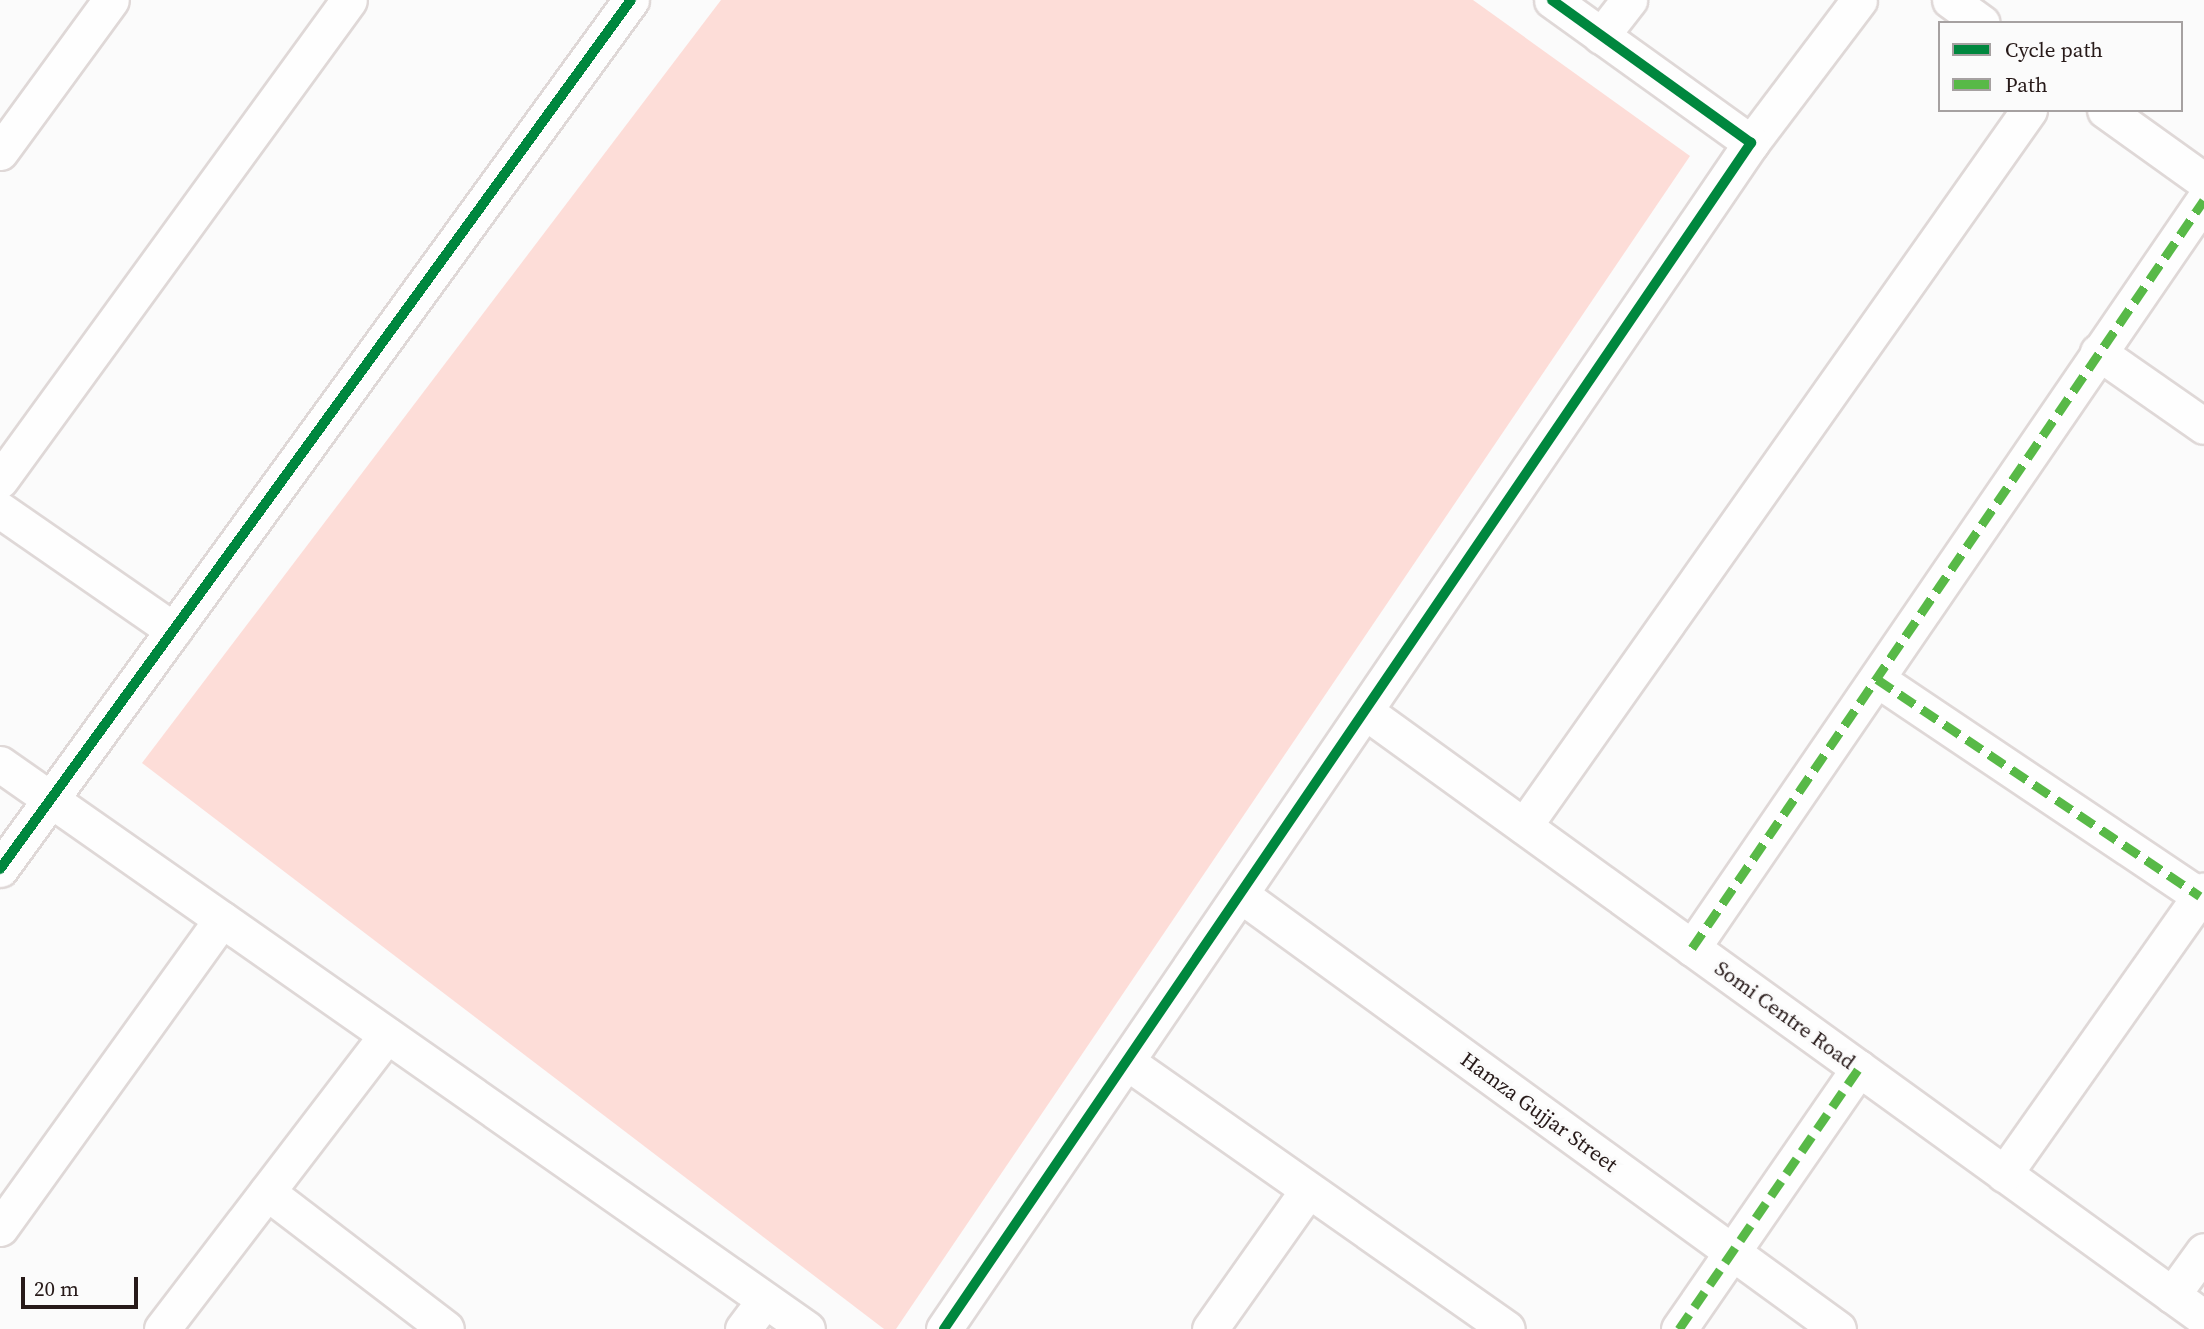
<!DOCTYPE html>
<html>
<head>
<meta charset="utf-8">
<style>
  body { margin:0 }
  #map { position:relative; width:2204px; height:1329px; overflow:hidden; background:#fbfbfb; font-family:"Source Serif 4",serif }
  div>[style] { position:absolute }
  .green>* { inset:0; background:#fdddd8 }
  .roads { filter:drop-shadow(2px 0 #dfd8d7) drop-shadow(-2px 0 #dfd8d7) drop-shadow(0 2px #dfd8d7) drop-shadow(0 -2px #dfd8d7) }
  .minor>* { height:35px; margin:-17.5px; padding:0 17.5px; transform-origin:17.5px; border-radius:17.5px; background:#fefefe }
  .quiet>* { height:9px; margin-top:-4.5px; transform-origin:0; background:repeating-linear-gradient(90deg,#58b947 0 18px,transparent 0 27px) }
  .cycleway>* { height:10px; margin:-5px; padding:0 5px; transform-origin:5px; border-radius:5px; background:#00873e }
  span { translate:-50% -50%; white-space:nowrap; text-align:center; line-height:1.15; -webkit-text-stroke:6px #fbfbfb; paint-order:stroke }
  .street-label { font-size:21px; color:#271a19 }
  .legend { position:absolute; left:1938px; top:21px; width:245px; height:91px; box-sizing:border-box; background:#fbfbfb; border:2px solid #a6a1a1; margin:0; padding:9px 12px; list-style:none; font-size:21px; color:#271a19 }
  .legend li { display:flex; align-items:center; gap:14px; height:35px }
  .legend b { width:35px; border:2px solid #a6a1a1 }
  .scale { position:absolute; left:21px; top:1277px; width:117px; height:32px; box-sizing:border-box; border:4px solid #271a19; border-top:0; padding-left:9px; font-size:21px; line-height:24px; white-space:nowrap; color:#271a19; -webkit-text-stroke:5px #fbfbfb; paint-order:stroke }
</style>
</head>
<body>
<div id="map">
  <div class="green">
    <div style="clip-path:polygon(721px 0,1473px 0,1690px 156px,896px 1329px,884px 1329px,142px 763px)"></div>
  </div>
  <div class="roads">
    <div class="minor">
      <div style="left:1950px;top:0;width:39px;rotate:36deg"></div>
      <div style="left:1601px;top:36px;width:46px;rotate:-52.1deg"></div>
      <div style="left:2105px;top:110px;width:122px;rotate:35.6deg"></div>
      <div style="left:1751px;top:143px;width:179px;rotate:-52.9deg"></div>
      <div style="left:0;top:152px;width:188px;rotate:-53.9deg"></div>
      <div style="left:2098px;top:352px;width:129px;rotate:34.9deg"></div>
      <div style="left:0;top:480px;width:593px;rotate:-53.98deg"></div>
      <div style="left:0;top:510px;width:211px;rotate:34.7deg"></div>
      <div style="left:1877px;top:679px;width:389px;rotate:33.9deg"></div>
      <div style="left:1366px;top:712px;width:1034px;rotate:35.87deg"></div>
      <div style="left:0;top:764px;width:985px;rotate:35deg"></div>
      <div style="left:1524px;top:826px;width:876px;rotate:-54.8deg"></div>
      <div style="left:0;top:869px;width:1074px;rotate:-54.02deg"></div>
      <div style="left:1241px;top:895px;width:738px;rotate:36.02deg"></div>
      <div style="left:1692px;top:948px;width:906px;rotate:-55.61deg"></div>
      <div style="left:1127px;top:1062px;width:464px;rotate:35.1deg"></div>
      <div style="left:2004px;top:1174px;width:347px;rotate:-54.8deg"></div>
      <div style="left:267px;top:1192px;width:225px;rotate:37.4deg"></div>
      <div style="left:0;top:1228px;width:380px;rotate:-54.3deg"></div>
      <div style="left:2172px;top:1295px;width:54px;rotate:-54deg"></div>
      <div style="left:162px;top:1329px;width:370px;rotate:-52.6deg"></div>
      <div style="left:743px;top:1329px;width:36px;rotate:-53deg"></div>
      <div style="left:944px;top:1329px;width:1435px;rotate:-55.77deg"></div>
      <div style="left:1751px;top:143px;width:245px;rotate:-144.3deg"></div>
      <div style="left:1210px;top:1329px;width:170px;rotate:-54.8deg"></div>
      <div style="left:1679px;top:1329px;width:317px;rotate:-55.4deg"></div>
    </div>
  </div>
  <div class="quiet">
    <div style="left:1877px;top:679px;width:389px;rotate:33.9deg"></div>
    <div style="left:1692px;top:948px;width:906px;rotate:-55.61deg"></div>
    <div style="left:1679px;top:1329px;width:317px;rotate:-55.4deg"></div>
  </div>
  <div class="cycleway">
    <div style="left:0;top:869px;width:1074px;rotate:-54.02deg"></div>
    <div style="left:944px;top:1329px;width:1435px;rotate:-55.77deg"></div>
    <div style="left:1751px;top:143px;width:245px;rotate:-144.3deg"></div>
  </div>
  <div class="street-label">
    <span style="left:1785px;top:1015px;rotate:36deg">Somi Centre Road</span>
    <span style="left:1539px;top:1112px;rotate:36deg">Hamza Gujjar Street</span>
  </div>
  <ul class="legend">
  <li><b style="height:9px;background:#00873e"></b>Cycle path</li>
  <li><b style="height:9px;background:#58b947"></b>Path</li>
  </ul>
  <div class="scale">20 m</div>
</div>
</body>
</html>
